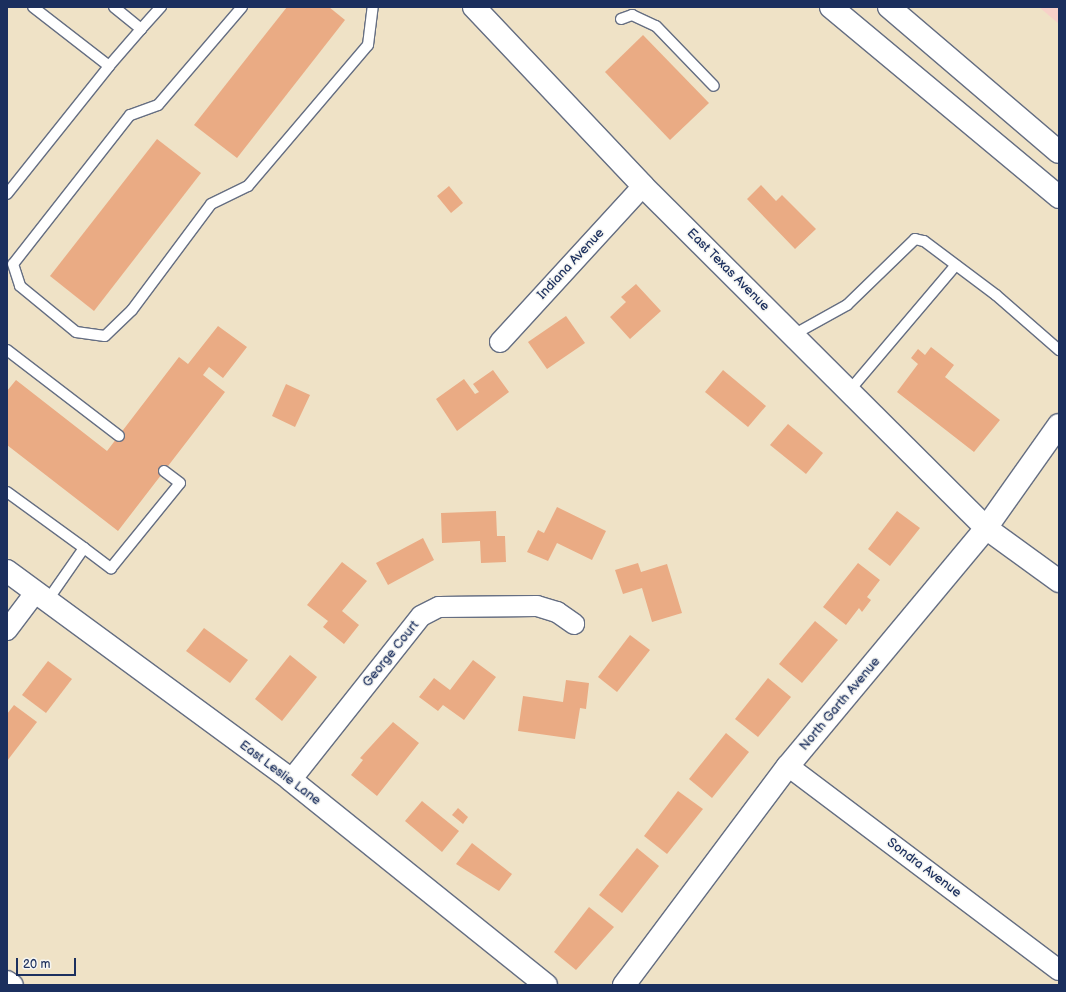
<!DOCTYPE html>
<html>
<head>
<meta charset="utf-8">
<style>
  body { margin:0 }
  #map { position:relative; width:1066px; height:992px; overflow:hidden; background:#efe2c6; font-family:"Balsamiq Sans",sans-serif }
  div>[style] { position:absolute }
  .built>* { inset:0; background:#f7d1c9 }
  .building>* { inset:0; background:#eaab84 }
  .roads { filter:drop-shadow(1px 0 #656e82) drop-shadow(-1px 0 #656e82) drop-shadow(0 1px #656e82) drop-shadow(0 -1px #656e82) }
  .service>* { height:10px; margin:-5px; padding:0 5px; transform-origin:5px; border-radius:5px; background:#fff }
  .minor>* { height:20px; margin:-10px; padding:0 10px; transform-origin:10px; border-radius:10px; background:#fff }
  .tertiary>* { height:22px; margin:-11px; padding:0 11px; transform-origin:11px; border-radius:11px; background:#fff }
  .motorway>* { height:22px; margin:-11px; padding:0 11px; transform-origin:11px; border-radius:11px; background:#fff }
  span { translate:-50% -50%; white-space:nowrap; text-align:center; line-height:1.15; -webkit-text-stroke:3px #f6f6f2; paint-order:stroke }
  .street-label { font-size:13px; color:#1b2f5e }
  .frame { position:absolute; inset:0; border:8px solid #1b2f5e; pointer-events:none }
  .scale { position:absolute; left:16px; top:958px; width:60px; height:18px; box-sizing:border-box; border:2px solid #1b2f5e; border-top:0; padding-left:5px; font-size:12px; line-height:14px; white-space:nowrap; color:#1b2f5e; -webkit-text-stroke:3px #f6f6f2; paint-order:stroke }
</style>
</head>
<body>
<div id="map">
  <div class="built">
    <div style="clip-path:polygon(1039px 7px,1059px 7px,1059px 24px)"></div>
  </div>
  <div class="building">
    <div style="clip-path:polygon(287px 7px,329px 7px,345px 20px,237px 158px,194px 125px)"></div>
    <div style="clip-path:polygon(643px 35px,709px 103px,670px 140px,605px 72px)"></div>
    <div style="clip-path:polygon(157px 139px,201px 173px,94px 311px,50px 276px)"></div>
    <div style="clip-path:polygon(761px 185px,776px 201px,782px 195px,816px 229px,795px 249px,747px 199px)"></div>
    <div style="clip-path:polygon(449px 186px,463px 203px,451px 213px,437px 196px)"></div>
    <div style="clip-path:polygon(636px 284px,661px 311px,630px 339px,610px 317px,626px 302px,621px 297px)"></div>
    <div style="clip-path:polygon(566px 316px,585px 343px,547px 369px,528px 342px)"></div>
    <div style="clip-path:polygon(218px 326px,247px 347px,223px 378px,209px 367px,203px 375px,225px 392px,118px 531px,7px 445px,7px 391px,16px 380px,107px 451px,179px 357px,188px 364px)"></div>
    <div style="clip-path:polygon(931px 347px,954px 365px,945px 377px,1000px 420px,974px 452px,897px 392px,918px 364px,911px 358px,918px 349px,925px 355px)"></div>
    <div style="clip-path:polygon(493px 370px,509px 392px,457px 431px,436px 399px,464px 379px,475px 394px,479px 392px,473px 384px)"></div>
    <div style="clip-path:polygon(723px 370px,766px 406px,748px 427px,705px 392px)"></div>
    <div style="clip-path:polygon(286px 384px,310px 395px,295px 427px,272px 416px)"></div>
    <div style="clip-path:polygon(788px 424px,823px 453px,806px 474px,770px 445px)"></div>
    <div style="clip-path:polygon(557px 507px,606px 531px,592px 560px,557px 543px,548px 561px,527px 552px,538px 530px,544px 533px)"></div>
    <div style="clip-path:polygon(496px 511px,497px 536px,505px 536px,506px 562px,481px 563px,480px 541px,442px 543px,441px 513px)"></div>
    <div style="clip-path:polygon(897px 511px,920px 528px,890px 566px,868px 549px)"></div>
    <div style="clip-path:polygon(423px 538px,434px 560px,388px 585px,376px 563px)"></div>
    <div style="clip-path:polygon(342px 562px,367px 581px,342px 611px,359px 625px,344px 644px,323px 627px,328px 621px,307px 605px)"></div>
    <div style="clip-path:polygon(638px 563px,641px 572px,667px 564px,682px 613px,652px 622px,642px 588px,623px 594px,615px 570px)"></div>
    <div style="clip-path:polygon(858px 563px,880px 580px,867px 597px,871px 600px,862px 612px,859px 608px,846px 625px,823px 607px)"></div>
    <div style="clip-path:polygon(815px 621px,838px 640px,802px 683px,779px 664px)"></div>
    <div style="clip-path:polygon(204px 628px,248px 660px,230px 683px,186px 651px)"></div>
    <div style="clip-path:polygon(630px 635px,650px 650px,617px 692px,598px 677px)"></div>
    <div style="clip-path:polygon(290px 655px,317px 677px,282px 721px,255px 699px)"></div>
    <div style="clip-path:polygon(473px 660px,496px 677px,464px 720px,443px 705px,438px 711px,419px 697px,434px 678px,450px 690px)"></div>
    <div style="clip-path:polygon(48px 661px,72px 679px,46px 713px,22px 695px)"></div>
    <div style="clip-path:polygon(768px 678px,791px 697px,758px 737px,735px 719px)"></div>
    <div style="clip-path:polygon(566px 680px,589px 683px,586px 709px,580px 708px,575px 739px,518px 731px,523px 696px,563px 702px)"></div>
    <div style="clip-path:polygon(14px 705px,37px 722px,7px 761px,7px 714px)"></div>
    <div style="clip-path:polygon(393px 722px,419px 743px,377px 796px,351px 775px,363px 760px,360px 758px)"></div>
    <div style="clip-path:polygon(726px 733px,749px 752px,712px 798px,689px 779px)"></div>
    <div style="clip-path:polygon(678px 791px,703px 809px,667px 854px,644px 836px)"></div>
    <div style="clip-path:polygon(422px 801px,459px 831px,442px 852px,405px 821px)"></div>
    <div style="clip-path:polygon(458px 808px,468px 817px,463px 824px,452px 815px)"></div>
    <div style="clip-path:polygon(472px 843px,512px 874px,499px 891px,456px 864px)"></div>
    <div style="clip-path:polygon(637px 848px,659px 866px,622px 913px,599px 895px)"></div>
    <div style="clip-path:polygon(589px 907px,614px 927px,576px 970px,554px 952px)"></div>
  </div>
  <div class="roads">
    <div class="service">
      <div style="left:114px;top:7px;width:35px;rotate:39deg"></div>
      <div style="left:141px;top:29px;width:30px;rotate:-48deg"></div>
      <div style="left:242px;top:7px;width:129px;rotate:130.6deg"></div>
      <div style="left:158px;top:105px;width:30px;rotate:160deg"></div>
      <div style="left:130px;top:115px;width:189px;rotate:128.1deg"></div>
      <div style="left:13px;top:264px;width:23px;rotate:72deg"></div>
      <div style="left:20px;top:286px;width:72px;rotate:39.4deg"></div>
      <div style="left:76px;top:332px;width:29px;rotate:8deg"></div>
      <div style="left:105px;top:336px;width:37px;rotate:-44deg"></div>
      <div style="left:132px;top:310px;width:132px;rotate:-53.3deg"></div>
      <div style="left:211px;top:204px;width:41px;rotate:-25.9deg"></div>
      <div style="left:248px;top:186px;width:185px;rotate:-49.6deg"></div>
      <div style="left:368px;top:45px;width:38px;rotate:-83deg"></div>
      <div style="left:621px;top:19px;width:12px;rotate:-20deg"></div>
      <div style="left:632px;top:15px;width:26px;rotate:25deg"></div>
      <div style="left:656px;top:26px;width:83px;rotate:46deg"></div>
      <div style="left:109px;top:66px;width:49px;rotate:-49.1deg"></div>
      <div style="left:7px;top:194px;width:164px;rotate:-51.4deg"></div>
      <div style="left:109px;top:66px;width:96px;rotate:-142.2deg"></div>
      <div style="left:793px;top:335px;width:62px;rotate:-29.1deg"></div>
      <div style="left:847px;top:305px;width:95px;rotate:-44.1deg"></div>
      <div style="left:915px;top:239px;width:9px;rotate:13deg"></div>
      <div style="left:924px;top:241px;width:90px;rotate:36.9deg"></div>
      <div style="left:996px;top:295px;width:84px;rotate:41.1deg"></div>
      <div style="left:7px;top:350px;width:141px;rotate:37.5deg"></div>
      <div style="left:849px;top:391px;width:165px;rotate:-49.7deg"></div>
      <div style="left:7px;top:492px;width:95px;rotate:36deg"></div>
      <div style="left:84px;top:548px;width:65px;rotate:124.9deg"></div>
      <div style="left:84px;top:548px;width:34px;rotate:37deg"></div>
      <div style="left:111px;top:568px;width:109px;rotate:-50.9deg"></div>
      <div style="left:180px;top:483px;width:20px;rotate:-143deg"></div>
    </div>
    <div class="minor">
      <div style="left:500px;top:342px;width:212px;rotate:-47.5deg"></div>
      <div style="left:7px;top:630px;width:46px;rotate:-52.9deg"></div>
      <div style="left:788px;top:766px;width:339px;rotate:37deg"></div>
      <div style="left:291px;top:780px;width:209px;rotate:-51.6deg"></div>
      <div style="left:421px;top:616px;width:20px;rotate:-27deg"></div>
      <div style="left:439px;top:607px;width:98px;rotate:-0.6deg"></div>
      <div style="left:537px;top:606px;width:21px;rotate:17deg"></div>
      <div style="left:557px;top:612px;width:21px;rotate:35deg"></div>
      <div style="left:7px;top:981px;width:7px;rotate:34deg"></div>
    </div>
    <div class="tertiary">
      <div style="left:474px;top:7px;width:246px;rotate:46.6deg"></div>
      <div style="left:643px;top:186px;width:484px;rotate:44.9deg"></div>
      <div style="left:986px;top:528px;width:90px;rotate:36deg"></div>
      <div style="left:7px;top:571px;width:353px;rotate:36.3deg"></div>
      <div style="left:291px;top:780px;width:327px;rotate:38.8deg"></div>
      <div style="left:624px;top:985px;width:274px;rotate:-53.2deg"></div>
      <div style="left:788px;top:766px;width:310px;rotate:-50.2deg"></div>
      <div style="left:986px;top:528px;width:126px;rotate:-54.7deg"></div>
    </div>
    <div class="motorway">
      <div style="left:831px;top:7px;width:297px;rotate:39.8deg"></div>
      <div style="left:889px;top:7px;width:223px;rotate:40.5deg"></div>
    </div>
  </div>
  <div class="street-label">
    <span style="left:571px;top:264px;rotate:-47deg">Indiana Avenue</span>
    <span style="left:728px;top:270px;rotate:45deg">East Texas Avenue</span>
    <span style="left:391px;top:654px;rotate:-51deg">George Court</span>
    <span style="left:840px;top:704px;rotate:-50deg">North Garth Avenue</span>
    <span style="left:280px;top:773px;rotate:37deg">East Leslie Lane</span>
    <span style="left:924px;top:868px;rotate:37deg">Sondra Avenue</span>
  </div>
  <div class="frame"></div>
  <div class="scale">20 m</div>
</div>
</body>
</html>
